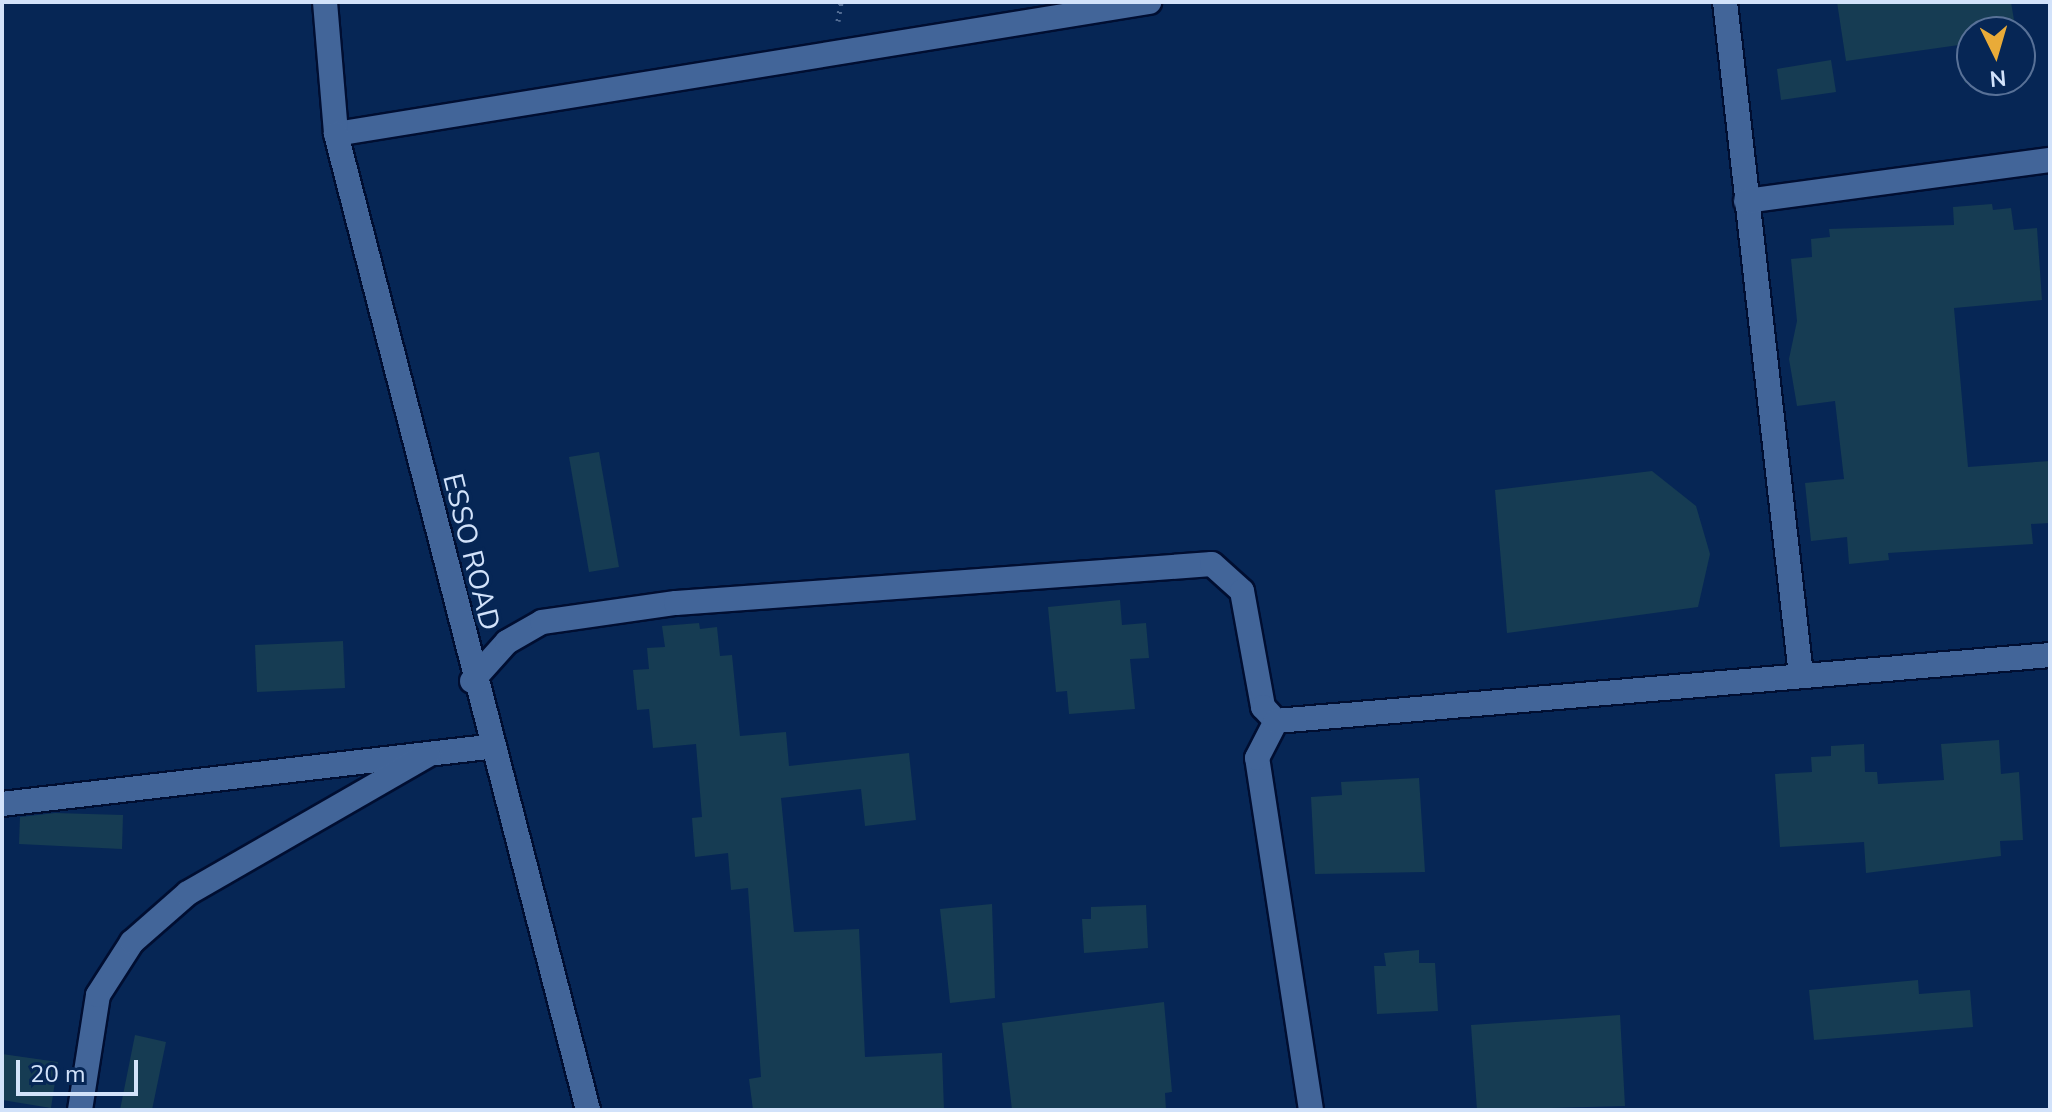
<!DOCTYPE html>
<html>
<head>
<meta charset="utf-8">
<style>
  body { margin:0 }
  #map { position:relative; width:2052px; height:1112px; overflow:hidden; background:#062655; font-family:"Nunito Sans",sans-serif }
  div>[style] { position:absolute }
  .building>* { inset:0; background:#163c53 }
  .path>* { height:5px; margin-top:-2.5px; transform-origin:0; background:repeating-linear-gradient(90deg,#516b92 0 2px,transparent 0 8px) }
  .roads { filter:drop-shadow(2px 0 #000e31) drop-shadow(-2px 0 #000e31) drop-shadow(0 2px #000e31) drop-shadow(0 -2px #000e31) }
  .minor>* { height:24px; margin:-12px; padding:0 12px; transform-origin:12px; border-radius:12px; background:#426599 }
  .tertiary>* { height:24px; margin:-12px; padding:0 12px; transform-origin:12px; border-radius:12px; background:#426599 }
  span { translate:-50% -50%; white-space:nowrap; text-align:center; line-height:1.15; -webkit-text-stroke:7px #062655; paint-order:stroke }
  .street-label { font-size:28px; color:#d2e2fa }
  .frame { position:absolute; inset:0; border:4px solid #d2e2fa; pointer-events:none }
  .north { position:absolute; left:1956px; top:16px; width:80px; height:80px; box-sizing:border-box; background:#062655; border:2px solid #587197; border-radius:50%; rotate:175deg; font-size:22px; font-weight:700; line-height:32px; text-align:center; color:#d2e2fa }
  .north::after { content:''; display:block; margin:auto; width:28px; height:36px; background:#e9ab38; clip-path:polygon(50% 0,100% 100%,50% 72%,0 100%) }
  .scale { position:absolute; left:16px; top:1060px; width:122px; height:36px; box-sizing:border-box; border:4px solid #d2e2fa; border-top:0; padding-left:10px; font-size:24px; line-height:28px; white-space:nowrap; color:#d2e2fa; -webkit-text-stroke:6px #062655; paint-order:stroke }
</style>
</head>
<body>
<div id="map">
  <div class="building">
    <div style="clip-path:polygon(1837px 2px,2011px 2px,2016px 32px,1972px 32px,1972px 80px,1985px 80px,1965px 83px,1959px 45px,1846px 61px)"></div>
    <div style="clip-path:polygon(1831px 60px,1836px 92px,1781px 100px,1777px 69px)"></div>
    <div style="clip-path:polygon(1992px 204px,1993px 210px,2011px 208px,2014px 230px,2037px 228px,2042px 300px,1954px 308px,1968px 467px,2050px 461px,2050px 523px,2031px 524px,2033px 544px,1888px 553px,1889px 560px,1849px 564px,1847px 537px,1811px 541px,1805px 483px,1844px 479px,1835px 401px,1797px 406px,1789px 359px,1797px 321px,1791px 259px,1812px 257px,1811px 239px,1830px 237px,1829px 229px,1954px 225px,1953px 207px)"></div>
    <div style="clip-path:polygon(599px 452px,619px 567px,589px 572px,569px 457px)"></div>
    <div style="clip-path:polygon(1652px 471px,1696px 506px,1710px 554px,1698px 607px,1507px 633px,1495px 490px)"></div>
    <div style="clip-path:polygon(1120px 600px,1122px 625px,1146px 623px,1149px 658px,1130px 659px,1135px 709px,1069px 714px,1067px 691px,1056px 692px,1048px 607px)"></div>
    <div style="clip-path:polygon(699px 623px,700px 629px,717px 627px,720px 656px,732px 655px,740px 736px,786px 732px,789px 766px,909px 753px,916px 820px,865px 826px,861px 789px,781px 798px,794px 932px,859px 929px,865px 1057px,942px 1053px,944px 1110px,753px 1110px,749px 1079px,761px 1077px,748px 888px,731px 890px,728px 853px,695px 857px,692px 818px,702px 817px,696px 744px,653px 748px,649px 709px,637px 710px,633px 670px,649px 669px,647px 648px,665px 647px,662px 626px)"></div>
    <div style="clip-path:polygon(343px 641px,345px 688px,257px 692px,255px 645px)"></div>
    <div style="clip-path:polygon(1999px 740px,2001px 774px,2019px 772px,2023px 840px,2000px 841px,2001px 856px,1866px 873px,1864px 842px,1780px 847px,1775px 774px,1812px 772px,1811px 757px,1831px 756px,1831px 746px,1864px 744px,1865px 772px,1877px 772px,1878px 784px,1944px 780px,1941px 744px)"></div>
    <div style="clip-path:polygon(1419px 778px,1425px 872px,1315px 874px,1311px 797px,1342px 795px,1341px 782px)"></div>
    <div style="clip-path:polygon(55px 813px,123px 815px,122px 849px,19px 844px,20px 817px)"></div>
    <div style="clip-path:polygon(992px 904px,995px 998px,950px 1003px,940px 909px)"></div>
    <div style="clip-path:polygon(1146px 905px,1148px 948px,1084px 953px,1082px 919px,1091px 919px,1091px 907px)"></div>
    <div style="clip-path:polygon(1419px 950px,1419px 963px,1435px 963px,1438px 1011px,1377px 1014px,1374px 966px,1386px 966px,1384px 953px)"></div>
    <div style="clip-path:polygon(1918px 980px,1919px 994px,1970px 990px,1973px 1027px,1814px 1040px,1809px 990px)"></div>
    <div style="clip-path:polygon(1164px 1002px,1172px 1092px,1165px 1093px,1166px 1110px,1012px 1110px,1002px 1023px)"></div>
    <div style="clip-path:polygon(1620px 1015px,1625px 1106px,1477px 1110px,1471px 1025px)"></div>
    <div style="clip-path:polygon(135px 1035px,166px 1042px,152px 1110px,120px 1110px)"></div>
    <div style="clip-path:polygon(2px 1054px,58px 1062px,51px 1108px,2px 1100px)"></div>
  </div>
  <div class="path">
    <div style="left:838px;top:21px;width:19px;rotate:-81deg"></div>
  </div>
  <div class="roads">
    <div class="minor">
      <div style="left:1725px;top:2px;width:677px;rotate:83.56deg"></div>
      <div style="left:336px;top:134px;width:824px;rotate:-9.22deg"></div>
      <div style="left:1746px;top:201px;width:307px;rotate:-7.7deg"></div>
      <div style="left:472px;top:681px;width:52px;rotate:-48.1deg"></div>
      <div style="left:507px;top:642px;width:40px;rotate:-29.7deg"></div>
      <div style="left:542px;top:622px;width:135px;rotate:-8.1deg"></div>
      <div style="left:676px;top:603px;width:537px;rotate:-4.16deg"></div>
      <div style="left:1212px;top:564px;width:40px;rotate:42deg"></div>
      <div style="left:1242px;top:591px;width:118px;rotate:79.7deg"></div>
      <div style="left:1263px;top:707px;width:19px;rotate:47deg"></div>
      <div style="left:2px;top:804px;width:491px;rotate:-6.7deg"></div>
      <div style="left:80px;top:1110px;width:116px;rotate:-81.1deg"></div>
      <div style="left:98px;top:995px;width:63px;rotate:-57.3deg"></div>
      <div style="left:132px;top:942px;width:74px;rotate:-41.2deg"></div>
      <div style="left:188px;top:893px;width:277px;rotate:-29.9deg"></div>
      <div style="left:1311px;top:1110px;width:356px;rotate:-98.7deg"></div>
      <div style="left:1257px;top:758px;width:42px;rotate:-62.8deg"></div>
      <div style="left:1276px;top:721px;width:777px;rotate:-4.87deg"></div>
    </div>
    <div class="tertiary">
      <div style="left:325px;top:2px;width:132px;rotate:85.2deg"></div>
      <div style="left:336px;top:134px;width:1008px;rotate:75.52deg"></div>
    </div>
  </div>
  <div class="street-label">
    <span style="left:471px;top:552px;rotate:76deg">ESSO ROAD</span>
  </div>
  <div class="frame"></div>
  <div class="north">N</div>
  <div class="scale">20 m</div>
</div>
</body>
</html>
